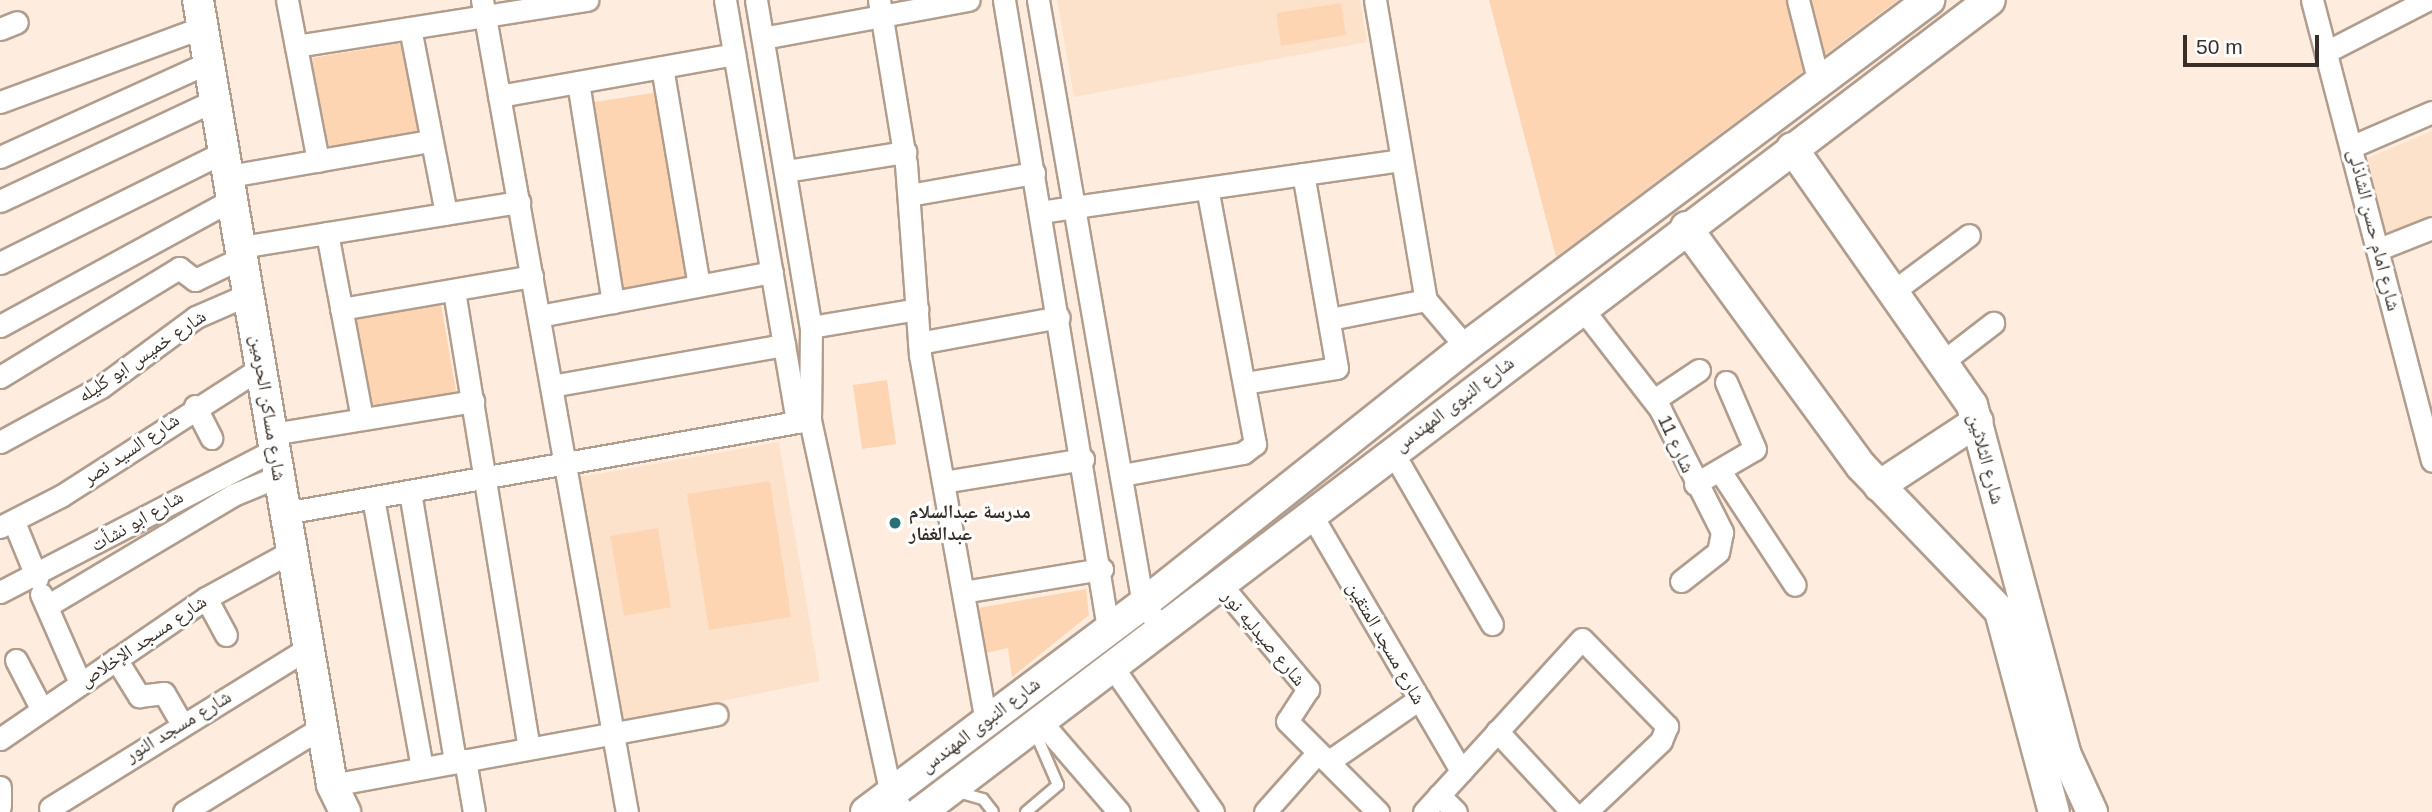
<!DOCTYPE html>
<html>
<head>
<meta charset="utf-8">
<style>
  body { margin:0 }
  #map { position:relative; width:2432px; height:812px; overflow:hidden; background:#feedde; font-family:Helvetica,"Noto Naskh Arabic",sans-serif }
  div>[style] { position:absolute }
  .built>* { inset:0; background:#fde2cb }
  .green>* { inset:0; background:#fed5b2 }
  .roads { filter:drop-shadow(2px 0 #b19d8d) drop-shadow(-2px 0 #b19d8d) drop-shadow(0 2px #b19d8d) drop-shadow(0 -2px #b19d8d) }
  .lane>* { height:10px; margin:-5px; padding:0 5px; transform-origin:5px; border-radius:5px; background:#fff }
  .street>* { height:21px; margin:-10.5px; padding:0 10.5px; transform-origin:10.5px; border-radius:10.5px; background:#fff }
  .secondary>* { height:30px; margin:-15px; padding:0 15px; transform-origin:15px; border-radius:15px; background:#fff }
  .dots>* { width:19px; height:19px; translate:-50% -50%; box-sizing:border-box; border:4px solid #fff; border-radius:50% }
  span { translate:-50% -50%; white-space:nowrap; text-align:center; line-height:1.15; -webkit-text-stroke:6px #fff; paint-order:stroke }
  .street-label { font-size:19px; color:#372f28 }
  .poi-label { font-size:19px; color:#372f28; font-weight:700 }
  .left { translate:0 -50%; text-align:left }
  .scale { position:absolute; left:2183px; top:35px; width:136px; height:32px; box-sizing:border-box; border:4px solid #372f28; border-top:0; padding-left:9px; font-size:21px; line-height:24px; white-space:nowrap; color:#372f28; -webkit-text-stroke:5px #fff; paint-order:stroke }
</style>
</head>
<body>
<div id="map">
  <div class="built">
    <div style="clip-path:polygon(1057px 0,1360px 0,1367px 42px,1074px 97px)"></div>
    <div style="clip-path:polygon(2432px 131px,2432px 226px,2388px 245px,2363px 160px)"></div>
    <div style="clip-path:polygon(779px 442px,820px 681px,619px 722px,580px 477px)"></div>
  </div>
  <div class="green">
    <div style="clip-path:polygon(1489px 0,1898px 0,1556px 257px)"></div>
    <div style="clip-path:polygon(1341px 3px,1346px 35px,1281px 46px,1276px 13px)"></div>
    <div style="clip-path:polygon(408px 42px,423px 134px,326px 149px,312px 58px)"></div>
    <div style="clip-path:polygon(658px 92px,691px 284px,622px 296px,589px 103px)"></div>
    <div style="clip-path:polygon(440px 299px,458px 403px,365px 419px,347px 315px)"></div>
    <div style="clip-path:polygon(887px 380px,896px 444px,862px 449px,853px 385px)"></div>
    <div style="clip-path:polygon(770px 481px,791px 617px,709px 630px,687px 494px)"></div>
    <div style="clip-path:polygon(658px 528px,671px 607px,624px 616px,610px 536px)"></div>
    <div style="clip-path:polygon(1086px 589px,1089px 615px,1012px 677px,1008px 648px,986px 653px,978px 608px)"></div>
  </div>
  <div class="roads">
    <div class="lane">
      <div style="left:958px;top:792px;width:26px;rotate:16deg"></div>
      <div style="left:983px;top:799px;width:16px;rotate:52deg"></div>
      <div style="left:1026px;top:812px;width:42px;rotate:-40.2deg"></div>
      <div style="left:1058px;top:785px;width:58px;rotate:-113.5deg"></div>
    </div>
    <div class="street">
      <div style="left:287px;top:0;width:164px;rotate:79.1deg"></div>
      <div style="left:482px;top:0;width:825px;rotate:79.88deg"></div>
      <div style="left:725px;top:0;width:428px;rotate:80.3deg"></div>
      <div style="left:797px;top:422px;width:13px;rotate:-9deg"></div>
      <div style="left:756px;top:0;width:332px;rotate:80.5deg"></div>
      <div style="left:811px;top:327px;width:93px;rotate:90.6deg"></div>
      <div style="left:810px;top:420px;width:383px;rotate:77.8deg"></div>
      <div style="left:891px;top:794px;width:22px;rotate:54deg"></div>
      <div style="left:879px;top:0;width:166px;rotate:80.7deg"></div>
      <div style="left:906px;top:164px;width:192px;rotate:85.8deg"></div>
      <div style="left:920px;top:355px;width:371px;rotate:79.8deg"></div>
      <div style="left:1004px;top:0;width:637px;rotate:80.6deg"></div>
      <div style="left:1038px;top:0;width:613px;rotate:80.14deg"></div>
      <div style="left:1143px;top:604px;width:33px;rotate:52deg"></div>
      <div style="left:1375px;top:0;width:304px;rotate:80.4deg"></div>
      <div style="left:1426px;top:300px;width:62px;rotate:49.6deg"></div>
      <div style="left:1798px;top:0;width:86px;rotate:75.8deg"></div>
      <div style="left:2312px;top:0;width:476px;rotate:75.4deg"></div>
      <div style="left:410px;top:28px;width:189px;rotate:79deg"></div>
      <div style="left:0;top:29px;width:18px;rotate:-22deg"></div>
      <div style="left:763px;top:38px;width:209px;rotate:-10.5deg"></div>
      <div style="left:296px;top:46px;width:295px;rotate:-9deg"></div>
      <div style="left:2328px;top:51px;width:111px;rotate:-27.3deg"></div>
      <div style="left:662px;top:67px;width:221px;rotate:80.4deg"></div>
      <div style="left:578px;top:82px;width:223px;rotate:81deg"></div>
      <div style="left:499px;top:96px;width:239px;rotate:-10.1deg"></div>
      <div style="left:0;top:102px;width:216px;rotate:-20.3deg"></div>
      <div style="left:2353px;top:146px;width:86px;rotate:-23.3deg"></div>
      <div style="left:0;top:157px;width:230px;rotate:-24.4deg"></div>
      <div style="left:786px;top:171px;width:121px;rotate:-9.1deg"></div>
      <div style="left:229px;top:176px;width:204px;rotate:-9.9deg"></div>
      <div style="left:909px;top:195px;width:127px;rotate:-10deg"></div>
      <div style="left:0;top:201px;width:238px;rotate:-25.1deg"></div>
      <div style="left:1040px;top:212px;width:364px;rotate:-8.2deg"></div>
      <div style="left:327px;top:233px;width:189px;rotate:79.3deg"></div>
      <div style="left:241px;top:247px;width:282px;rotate:-9.2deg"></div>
      <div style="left:2379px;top:249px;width:57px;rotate:-21.6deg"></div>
      <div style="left:0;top:263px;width:250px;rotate:-26.4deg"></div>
      <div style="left:1895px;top:290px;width:92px;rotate:-36.6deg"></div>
      <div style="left:454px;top:291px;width:463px;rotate:80.7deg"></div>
      <div style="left:1581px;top:307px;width:129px;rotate:52.2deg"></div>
      <div style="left:1660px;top:409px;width:138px;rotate:63.2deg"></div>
      <div style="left:1722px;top:532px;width:20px;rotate:101deg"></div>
      <div style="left:1718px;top:552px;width:47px;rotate:141.9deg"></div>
      <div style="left:341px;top:309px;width:194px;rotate:-9.8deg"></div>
      <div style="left:539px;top:316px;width:237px;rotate:-10.7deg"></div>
      <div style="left:1330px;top:319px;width:98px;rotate:-11.2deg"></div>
      <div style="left:0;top:326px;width:265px;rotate:-28.6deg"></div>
      <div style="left:811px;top:327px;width:108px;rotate:-9.6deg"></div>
      <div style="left:919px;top:343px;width:142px;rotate:-10.5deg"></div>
      <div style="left:1945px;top:360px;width:61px;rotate:-37.6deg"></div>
      <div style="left:0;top:377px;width:210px;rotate:-31.3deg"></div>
      <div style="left:179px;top:268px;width:20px;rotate:37deg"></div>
      <div style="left:195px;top:280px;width:53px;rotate:-25.6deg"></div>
      <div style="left:1245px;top:383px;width:93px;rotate:-9.3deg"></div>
      <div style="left:1337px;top:368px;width:197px;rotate:-99.9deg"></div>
      <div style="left:551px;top:386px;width:237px;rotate:-10deg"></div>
      <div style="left:1654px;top:400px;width:54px;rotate:-33.7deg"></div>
      <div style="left:195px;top:406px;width:36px;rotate:63deg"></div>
      <div style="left:272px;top:434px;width:204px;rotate:-9.3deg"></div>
      <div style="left:0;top:442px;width:115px;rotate:-28.6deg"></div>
      <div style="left:101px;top:387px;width:118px;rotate:-36.4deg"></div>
      <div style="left:196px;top:317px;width:58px;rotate:-23.5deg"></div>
      <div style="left:1392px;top:451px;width:200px;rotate:60deg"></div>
      <div style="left:1720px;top:471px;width:136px;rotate:56.7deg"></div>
      <div style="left:1122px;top:475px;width:123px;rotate:-10.3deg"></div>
      <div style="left:1243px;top:453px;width:15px;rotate:-37deg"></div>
      <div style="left:1255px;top:444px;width:260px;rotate:-100.6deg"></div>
      <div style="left:943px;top:482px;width:142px;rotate:-9.3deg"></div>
      <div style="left:1695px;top:484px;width:69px;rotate:-30.3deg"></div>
      <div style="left:1755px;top:449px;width:73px;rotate:-113.4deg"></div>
      <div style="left:410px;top:492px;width:274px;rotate:80.5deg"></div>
      <div style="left:373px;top:498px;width:274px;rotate:79.7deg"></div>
      <div style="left:285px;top:513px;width:520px;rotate:-10.08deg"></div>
      <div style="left:1311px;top:514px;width:298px;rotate:59.7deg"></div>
      <div style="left:14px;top:522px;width:61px;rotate:67.7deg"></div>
      <div style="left:0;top:527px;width:68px;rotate:-26.9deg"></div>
      <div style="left:61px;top:496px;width:237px;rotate:-32.7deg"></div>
      <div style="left:1221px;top:585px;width:136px;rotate:50.1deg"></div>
      <div style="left:1308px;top:689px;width:38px;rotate:123deg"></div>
      <div style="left:1287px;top:721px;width:129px;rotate:45deg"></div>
      <div style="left:0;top:592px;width:309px;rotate:-27.4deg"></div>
      <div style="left:963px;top:592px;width:141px;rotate:-9.4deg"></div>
      <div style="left:41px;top:594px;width:97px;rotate:66.3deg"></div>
      <div style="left:206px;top:598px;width:42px;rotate:61.6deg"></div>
      <div style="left:47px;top:606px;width:217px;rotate:-30.8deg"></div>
      <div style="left:233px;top:495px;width:50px;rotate:-22.4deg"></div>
      <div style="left:116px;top:659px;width:44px;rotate:58.1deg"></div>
      <div style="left:139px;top:696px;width:25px;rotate:-7deg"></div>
      <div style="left:164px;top:693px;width:34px;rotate:60deg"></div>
      <div style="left:16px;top:660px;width:54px;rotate:62.5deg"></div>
      <div style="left:1114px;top:669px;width:174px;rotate:55.3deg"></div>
      <div style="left:1043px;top:724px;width:116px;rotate:49.2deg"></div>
      <div style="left:1497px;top:731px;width:110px;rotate:47.2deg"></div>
      <div style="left:0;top:739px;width:250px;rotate:-34.4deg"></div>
      <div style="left:206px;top:598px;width:98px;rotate:-28.7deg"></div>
      <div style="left:465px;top:760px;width:53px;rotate:80.2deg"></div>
      <div style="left:1328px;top:762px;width:111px;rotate:-34.7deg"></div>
      <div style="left:332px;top:785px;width:391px;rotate:-10.4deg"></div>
      <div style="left:0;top:787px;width:19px;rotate:90deg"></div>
      <div style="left:1439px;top:795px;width:24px;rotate:45deg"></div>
      <div style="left:50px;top:808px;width:304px;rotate:-31.8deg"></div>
      <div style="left:184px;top:812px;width:162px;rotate:-31.6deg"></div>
      <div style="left:1265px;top:812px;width:80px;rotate:-48.5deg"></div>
      <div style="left:1424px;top:812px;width:234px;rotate:-47.6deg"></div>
      <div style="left:1582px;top:639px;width:122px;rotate:45.7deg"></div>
      <div style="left:1667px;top:726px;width:16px;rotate:112deg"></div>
      <div style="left:1661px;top:741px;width:103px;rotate:136.6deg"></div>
    </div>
    <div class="secondary">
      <div style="left:198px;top:0;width:796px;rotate:80.31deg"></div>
      <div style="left:332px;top:785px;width:30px;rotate:64deg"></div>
      <div style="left:1792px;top:148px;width:314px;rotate:55deg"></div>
      <div style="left:1972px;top:405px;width:360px;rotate:75deg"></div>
      <div style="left:2065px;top:753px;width:65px;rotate:65.4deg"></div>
      <div style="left:1686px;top:227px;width:296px;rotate:53.8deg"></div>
      <div style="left:1861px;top:466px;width:201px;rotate:46.2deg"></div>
      <div style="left:2000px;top:611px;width:208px;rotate:75deg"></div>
      <div style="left:1879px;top:486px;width:118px;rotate:-33.3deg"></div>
      <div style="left:866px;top:812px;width:346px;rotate:-36.9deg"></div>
      <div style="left:1143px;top:604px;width:413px;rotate:-38.5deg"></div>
      <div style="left:1466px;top:347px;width:579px;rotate:-36.85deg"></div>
      <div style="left:921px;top:812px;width:1342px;rotate:-37.22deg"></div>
    </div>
  </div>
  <div class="dots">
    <div style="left:895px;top:523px;background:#267078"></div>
  </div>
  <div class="street-label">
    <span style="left:2374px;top:230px;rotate:76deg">شارع امام حسن الشاذلى</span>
    <span style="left:142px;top:356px;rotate:-34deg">شارع خميس ابو كليله</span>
    <span style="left:1454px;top:404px;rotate:-37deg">شارع النبوى المهندس</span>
    <span style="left:268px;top:408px;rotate:81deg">شارع مساكن الحرمين</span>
    <span style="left:1676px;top:444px;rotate:65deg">شارع 11</span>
    <span style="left:131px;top:449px;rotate:-34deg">شارع السيد نصر</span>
    <span style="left:1986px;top:459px;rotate:75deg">شارع الثلاثين</span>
    <span style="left:137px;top:521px;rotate:-30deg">شارع ابو نشأت</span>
    <span style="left:1264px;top:638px;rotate:50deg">شارع صيدليه نور</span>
    <span style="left:143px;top:641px;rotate:-34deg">شارع مسجد الإخلاص</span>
    <span style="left:1386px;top:643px;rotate:60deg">شارع مسجد المتقين</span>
    <span style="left:980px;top:725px;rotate:-37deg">شارع النبوى المهندس</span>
    <span style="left:178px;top:726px;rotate:-31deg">شارع مسجد النور</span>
  </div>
  <div class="poi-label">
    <span class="left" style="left:909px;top:523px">مدرسة عبدالسلام<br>عبدالغفار</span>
  </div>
  <div class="scale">50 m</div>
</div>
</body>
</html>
